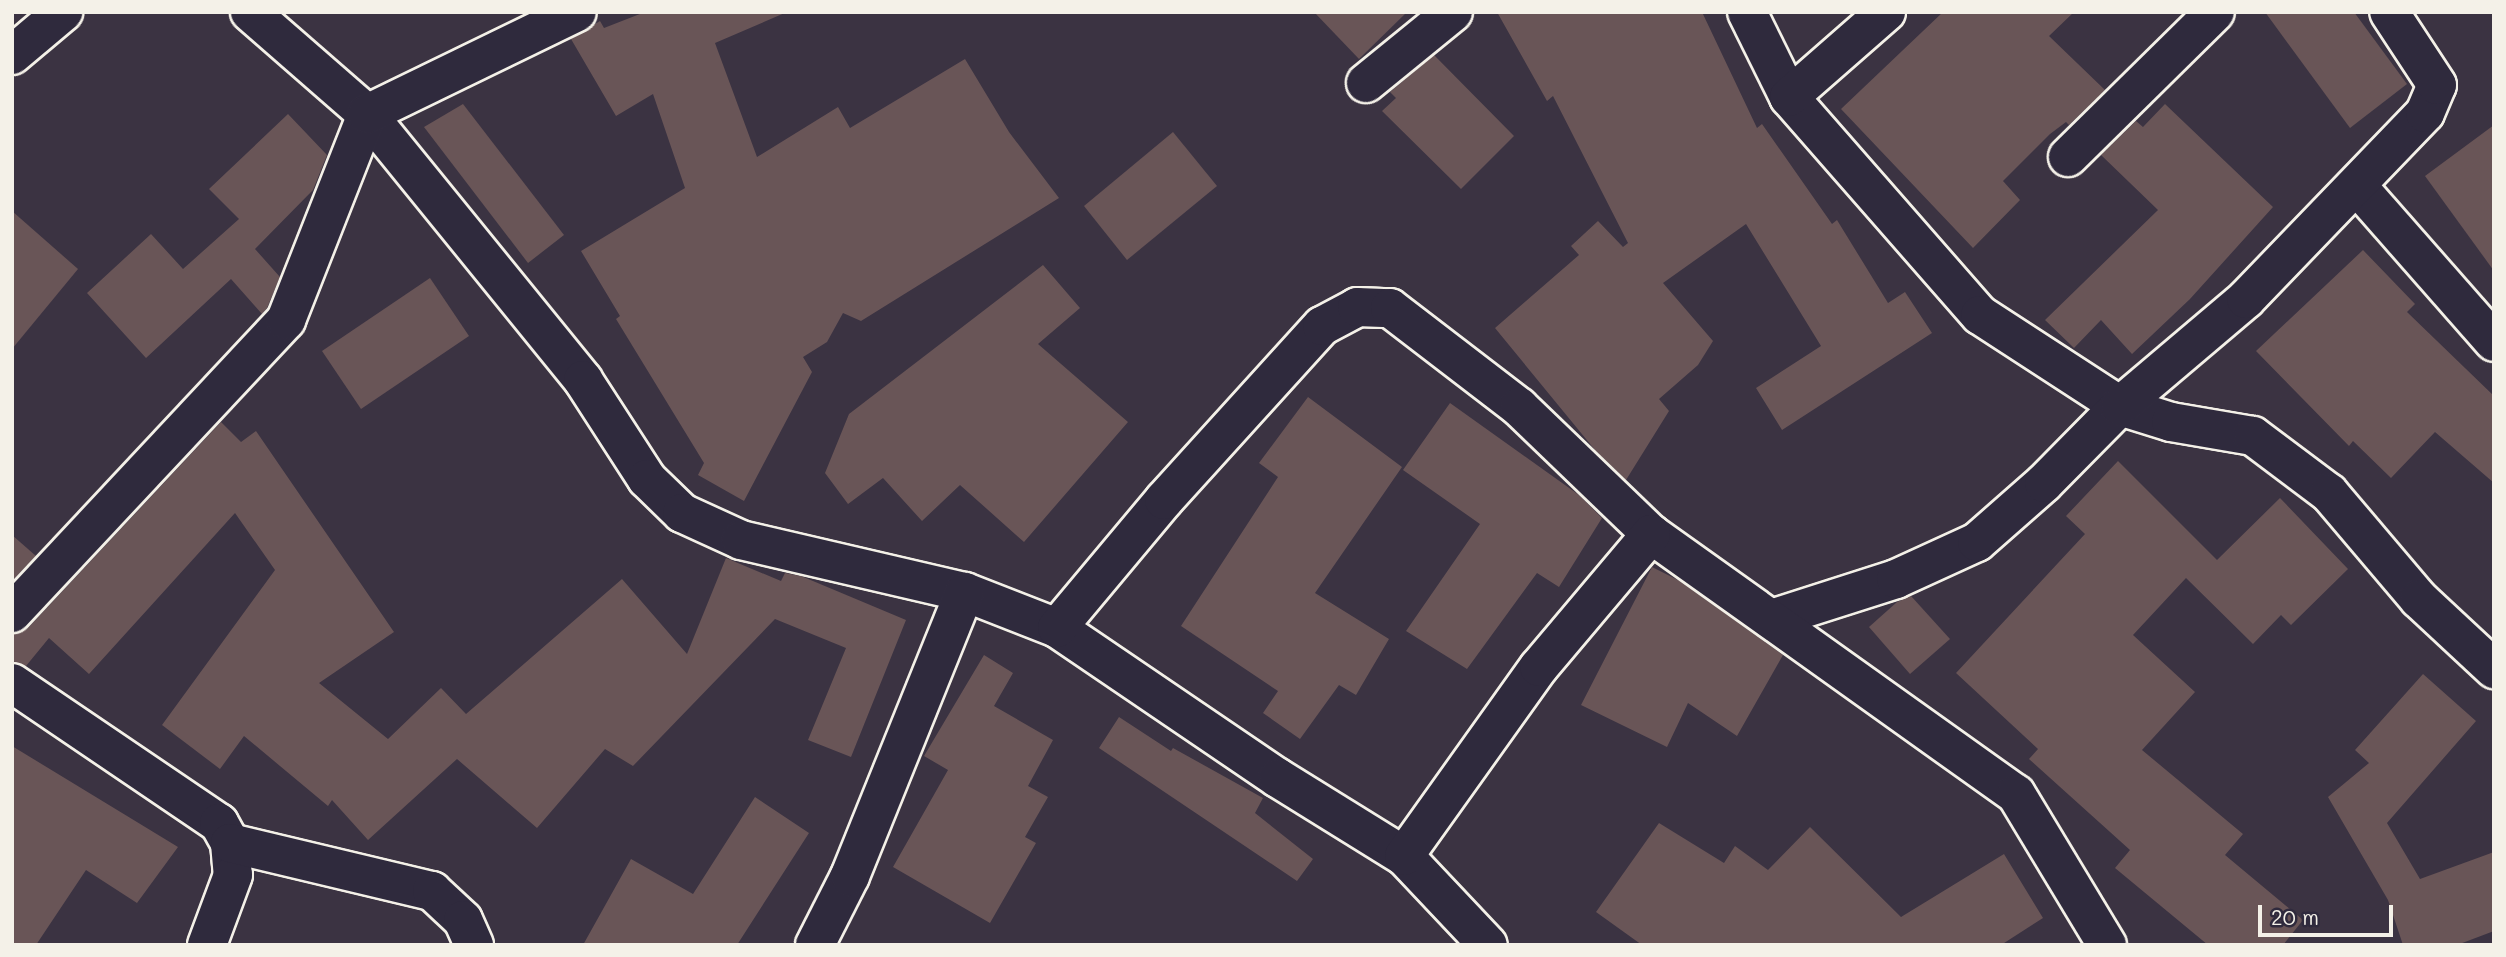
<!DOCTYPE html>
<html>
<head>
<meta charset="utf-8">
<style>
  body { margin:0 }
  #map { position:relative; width:2506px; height:957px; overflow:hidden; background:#3b3342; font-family:Mali,sans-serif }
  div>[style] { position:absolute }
  .building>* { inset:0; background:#695557 }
  .roads { filter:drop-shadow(2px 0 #f4f1e8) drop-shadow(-2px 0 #f4f1e8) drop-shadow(0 2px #f4f1e8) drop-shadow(0 -2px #f4f1e8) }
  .minor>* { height:38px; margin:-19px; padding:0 19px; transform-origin:19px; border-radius:19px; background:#2f2a3d }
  span { translate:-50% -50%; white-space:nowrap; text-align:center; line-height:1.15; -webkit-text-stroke:5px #2f2a3d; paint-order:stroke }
  .frame { position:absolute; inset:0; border:14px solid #f4f1e8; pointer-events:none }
  .scale { position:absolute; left:2258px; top:905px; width:135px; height:32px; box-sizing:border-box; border:4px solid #f4f1e8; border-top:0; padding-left:9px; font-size:21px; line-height:24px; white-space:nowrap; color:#f4f1e8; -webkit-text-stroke:5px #2f2a3d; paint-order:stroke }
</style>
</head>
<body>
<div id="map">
  <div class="building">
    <div style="clip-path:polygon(645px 12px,787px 12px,715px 43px,757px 157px,838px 107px,850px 128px,965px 59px,1009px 132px,1059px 198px,861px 321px,843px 313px,827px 342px,803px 357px,812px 372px,744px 501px,698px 475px,704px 463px,616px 319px,620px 316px,581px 251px,685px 188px,653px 94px,616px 116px,571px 39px,600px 21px,604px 28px)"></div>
    <div style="clip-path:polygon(1314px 12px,1407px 12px,1359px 59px)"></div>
    <div style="clip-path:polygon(1497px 12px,1702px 12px,1757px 128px,1762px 124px,1832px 224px,1837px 220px,1888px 303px,1905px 292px,1932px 333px,1782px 430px,1756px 388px,1821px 346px,1746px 224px,1663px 283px,1713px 341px,1698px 365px,1659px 399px,1669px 411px,1626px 480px,1595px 450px,1495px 328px,1579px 255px,1571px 246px,1598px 221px,1623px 247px,1628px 243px,1553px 96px,1547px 101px)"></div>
    <div style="clip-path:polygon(1943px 12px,2074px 12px,2049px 36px,2105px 90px,2069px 125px,2066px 122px,2050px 134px,2003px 181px,2020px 200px,1973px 248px,1841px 109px)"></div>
    <div style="clip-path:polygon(2265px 12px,2354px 12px,2407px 84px,2350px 128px)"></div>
    <div style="clip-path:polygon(1434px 55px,1514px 136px,1461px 189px,1382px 111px,1396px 98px,1390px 92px)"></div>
    <div style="clip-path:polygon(463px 104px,564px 235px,528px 263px,424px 127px)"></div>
    <div style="clip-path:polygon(2165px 104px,2273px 207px,2190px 299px,2132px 354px,2101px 320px,2074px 348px,2045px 320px,2158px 210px,2101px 155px,2136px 121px,2143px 127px)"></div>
    <div style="clip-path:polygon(288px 114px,327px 155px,313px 190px,255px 249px,280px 277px,267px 308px,262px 314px,231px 279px,146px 358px,87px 293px,151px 234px,183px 269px,239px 219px,209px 189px)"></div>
    <div style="clip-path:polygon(2494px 125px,2494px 271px,2425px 176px)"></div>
    <div style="clip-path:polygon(1173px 132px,1217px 186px,1127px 260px,1084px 206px)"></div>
    <div style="clip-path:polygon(12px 211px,78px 269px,12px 349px)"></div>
    <div style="clip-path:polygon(2363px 250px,2415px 304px,2407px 312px,2494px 396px,2494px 483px,2435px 432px,2391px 478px,2353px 441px,2349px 446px,2256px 351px)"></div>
    <div style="clip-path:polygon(1043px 265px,1080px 308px,1038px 344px,1128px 422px,1024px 542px,960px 485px,922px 521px,883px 478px,848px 504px,825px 473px,849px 414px)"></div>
    <div style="clip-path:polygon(430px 278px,469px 336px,361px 409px,322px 351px)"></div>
    <div style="clip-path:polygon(1308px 397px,1402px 467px,1315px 593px,1389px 639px,1356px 695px,1339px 685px,1300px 739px,1263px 713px,1278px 691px,1181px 626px,1278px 477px,1259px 463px)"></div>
    <div style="clip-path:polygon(1450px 403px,1579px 495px,1602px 518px,1559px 587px,1537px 573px,1467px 669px,1406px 631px,1480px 524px,1403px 470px)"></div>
    <div style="clip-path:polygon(221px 422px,241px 442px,256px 431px,394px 632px,319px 683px,388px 739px,441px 688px,466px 714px,622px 579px,687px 654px,726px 558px,781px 581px,785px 573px,801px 576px,906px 620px,851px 757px,808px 740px,846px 648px,775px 619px,633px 766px,605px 749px,537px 828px,457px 759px,368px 840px,332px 800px,328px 806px,244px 736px,220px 769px,162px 725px,275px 570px,235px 513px,89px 674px,49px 638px,26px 666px,12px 661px,12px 634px,28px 628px)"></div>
    <div style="clip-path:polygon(2118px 461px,2217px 560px,2280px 498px,2348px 569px,2291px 625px,2281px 615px,2253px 644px,2186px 578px,2133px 635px,2195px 692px,2142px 750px,2243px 834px,2225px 855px,2303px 920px,2283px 945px,2208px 945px,2115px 868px,2130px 850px,2029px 759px,2038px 749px,1956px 673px,2085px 534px,2066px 516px)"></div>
    <div style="clip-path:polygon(12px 535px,36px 556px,12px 581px)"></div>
    <div style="clip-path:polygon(1652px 567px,1680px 581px,1783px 655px,1737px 736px,1688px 703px,1667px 747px,1581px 705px)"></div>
    <div style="clip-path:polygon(1911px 596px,1950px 639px,1910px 674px,1869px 627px,1897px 602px)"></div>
    <div style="clip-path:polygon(984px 655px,1013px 673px,994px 706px,1053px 740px,1028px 786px,1048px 797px,1025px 837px,1036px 843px,990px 923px,893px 867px,948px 770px,924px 756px)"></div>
    <div style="clip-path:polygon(2423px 674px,2476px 721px,2387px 823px,2420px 879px,2494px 852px,2494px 931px,2457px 945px,2403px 945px,2388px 900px,2328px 797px,2369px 763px,2355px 750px)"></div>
    <div style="clip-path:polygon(1119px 717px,1171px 751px,1173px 748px,1263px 798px,1255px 813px,1313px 859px,1297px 881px,1099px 748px)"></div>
    <div style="clip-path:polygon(12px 746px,178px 847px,137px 903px,86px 870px,36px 945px,12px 945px)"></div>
    <div style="clip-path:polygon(755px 797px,809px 833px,737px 945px,583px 945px,631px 859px,693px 894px)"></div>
    <div style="clip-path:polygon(1659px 823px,1724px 863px,1735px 846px,1768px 870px,1810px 827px,1901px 917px,2004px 854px,2043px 918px,2001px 945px,1642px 945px,1596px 912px)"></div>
  </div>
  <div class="roads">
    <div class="minor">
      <div style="left:250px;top:12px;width:155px;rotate:41.1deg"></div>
      <div style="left:367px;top:114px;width:343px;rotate:50.9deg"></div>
      <div style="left:583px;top:380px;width:118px;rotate:57.1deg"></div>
      <div style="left:647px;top:479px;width:49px;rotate:44.2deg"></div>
      <div style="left:682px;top:513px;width:65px;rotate:24.6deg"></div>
      <div style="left:741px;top:540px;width:230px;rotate:13.1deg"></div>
      <div style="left:965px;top:592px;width:99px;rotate:21.4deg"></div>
      <div style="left:1057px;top:628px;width:267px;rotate:34.2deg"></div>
      <div style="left:1278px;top:778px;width:148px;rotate:31.8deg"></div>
      <div style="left:1404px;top:856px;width:122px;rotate:46.7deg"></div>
      <div style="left:1747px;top:12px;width:95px;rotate:63.7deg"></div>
      <div style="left:1789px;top:97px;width:290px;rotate:48.8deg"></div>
      <div style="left:1980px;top:315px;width:167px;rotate:33deg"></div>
      <div style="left:2120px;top:406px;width:53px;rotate:17.4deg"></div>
      <div style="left:2171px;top:422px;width:83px;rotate:9.7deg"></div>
      <div style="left:2253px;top:436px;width:95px;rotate:36.9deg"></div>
      <div style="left:2329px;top:493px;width:139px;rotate:49.7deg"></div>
      <div style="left:2419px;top:599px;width:103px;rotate:43deg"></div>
      <div style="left:12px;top:55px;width:67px;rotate:-40.1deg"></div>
      <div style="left:1366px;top:83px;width:112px;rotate:-39.2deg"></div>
      <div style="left:1789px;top:97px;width:129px;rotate:-41.2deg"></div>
      <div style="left:2068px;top:157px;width:206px;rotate:-44.6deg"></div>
      <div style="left:2358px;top:187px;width:206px;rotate:48.7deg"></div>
      <div style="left:12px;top:613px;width:401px;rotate:-46.9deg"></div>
      <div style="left:286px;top:320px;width:221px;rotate:-68.5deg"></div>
      <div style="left:367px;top:114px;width:233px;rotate:-25.9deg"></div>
      <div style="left:1771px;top:619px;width:131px;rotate:-17.7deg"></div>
      <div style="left:1896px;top:579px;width:89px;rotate:-24.6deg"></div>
      <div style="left:1977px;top:542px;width:89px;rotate:-41.4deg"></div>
      <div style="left:2044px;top:483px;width:108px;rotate:-45.4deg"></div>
      <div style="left:2120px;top:406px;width:165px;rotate:-40.3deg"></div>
      <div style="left:2246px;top:299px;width:258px;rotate:-46.1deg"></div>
      <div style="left:2425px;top:113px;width:30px;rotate:-67deg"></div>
      <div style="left:2437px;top:85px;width:87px;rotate:-123.3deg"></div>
      <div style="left:1057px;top:628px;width:167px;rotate:-50.1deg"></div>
      <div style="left:1164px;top:500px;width:235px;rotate:-47.8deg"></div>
      <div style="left:1322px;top:326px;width:40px;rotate:-28deg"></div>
      <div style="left:1357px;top:307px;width:33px;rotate:2deg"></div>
      <div style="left:1390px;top:308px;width:163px;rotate:37.5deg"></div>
      <div style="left:1519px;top:407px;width:183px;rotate:43.9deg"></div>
      <div style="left:1651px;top:534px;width:448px;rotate:35.5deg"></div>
      <div style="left:2016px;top:794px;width:176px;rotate:58.9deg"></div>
      <div style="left:12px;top:683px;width:250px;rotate:34.1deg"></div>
      <div style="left:219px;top:823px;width:23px;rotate:61deg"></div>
      <div style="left:230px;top:843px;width:32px;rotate:85deg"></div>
      <div style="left:233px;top:875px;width:75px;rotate:110.4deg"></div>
      <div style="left:230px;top:843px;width:208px;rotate:13.4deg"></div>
      <div style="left:432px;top:891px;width:42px;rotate:43.1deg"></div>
      <div style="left:463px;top:920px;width:27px;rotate:66deg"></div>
      <div style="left:1404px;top:856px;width:232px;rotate:-54.5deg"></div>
      <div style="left:1539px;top:667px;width:174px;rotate:-49.9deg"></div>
      <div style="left:815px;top:945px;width:77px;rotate:-63.1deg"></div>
      <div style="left:850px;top:876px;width:306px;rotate:-68deg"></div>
    </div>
  </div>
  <div class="frame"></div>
  <div class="scale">20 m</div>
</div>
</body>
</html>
